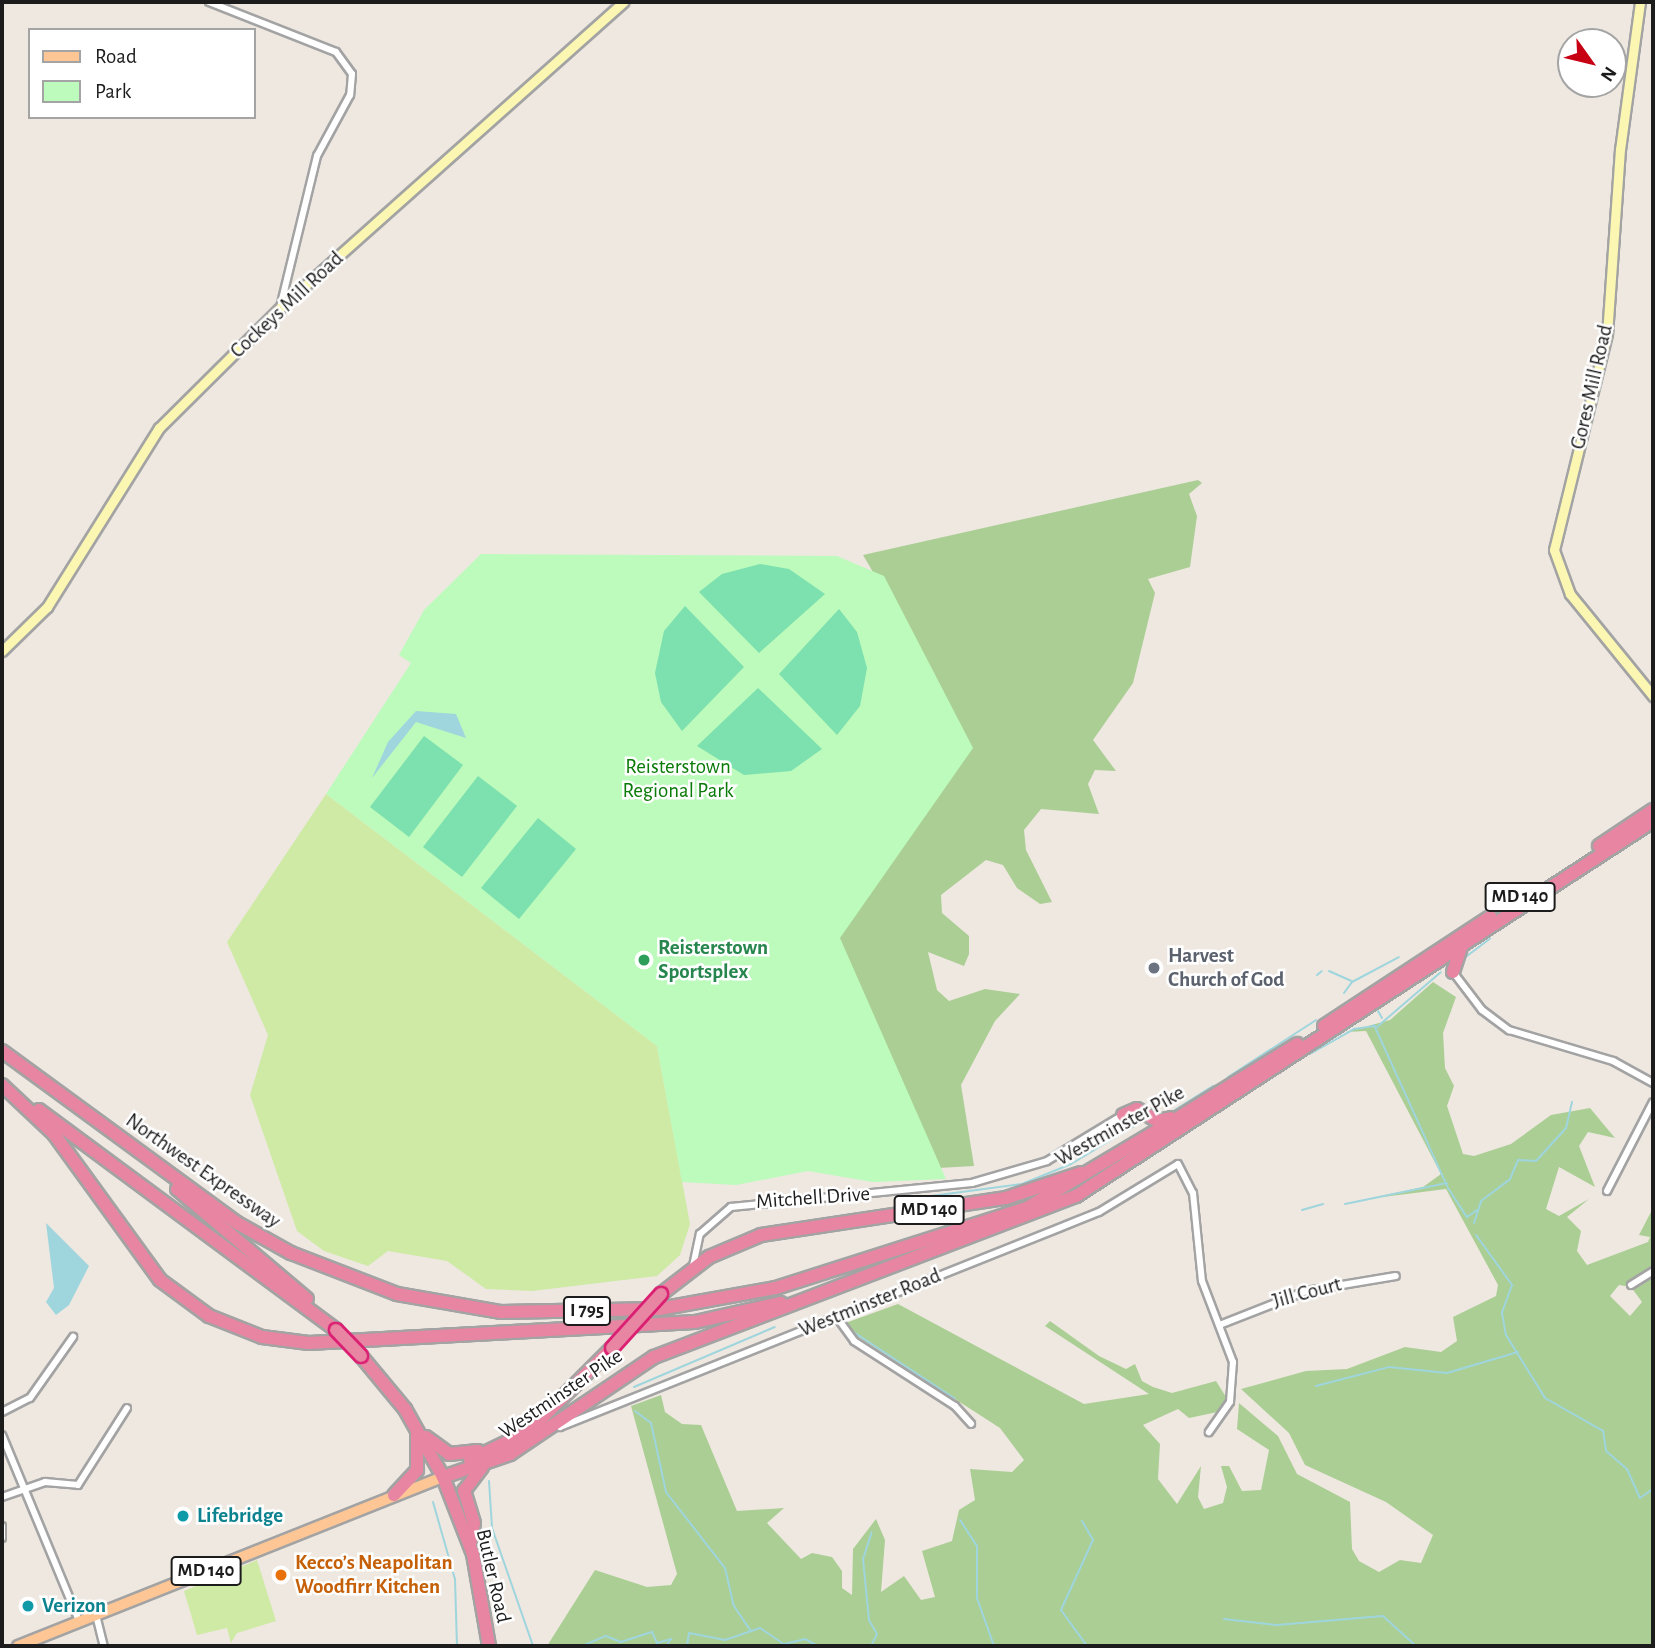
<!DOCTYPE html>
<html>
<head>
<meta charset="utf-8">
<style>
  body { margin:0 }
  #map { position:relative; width:1655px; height:1648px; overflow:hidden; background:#eee8e1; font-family:"Alegreya Sans",sans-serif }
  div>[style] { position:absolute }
  .grass>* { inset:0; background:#ceeaa4 }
  .forest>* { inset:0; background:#abce94 }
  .park>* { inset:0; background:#bcfbbb }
  .pitch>* { inset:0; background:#7ce0af }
  .water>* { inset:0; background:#9fd5dd }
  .stream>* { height:2px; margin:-1px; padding:0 1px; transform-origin:1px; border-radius:1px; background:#9fd5dd }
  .roads { filter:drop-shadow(2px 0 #a3a3a3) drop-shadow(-2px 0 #a3a3a3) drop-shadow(0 2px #a3a3a3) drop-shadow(0 -2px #a3a3a3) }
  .street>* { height:6px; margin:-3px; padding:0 3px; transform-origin:3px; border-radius:3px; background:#fff }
  .secondary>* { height:9px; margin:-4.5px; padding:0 4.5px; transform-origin:4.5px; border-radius:4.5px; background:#fbf7b2 }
  .primary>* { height:10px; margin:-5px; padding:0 5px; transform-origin:5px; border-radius:5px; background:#fec695 }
  .highway>* { height:12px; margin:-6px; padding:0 6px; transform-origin:6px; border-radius:6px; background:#e885a2 }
  .bridges { filter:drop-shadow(2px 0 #db1f72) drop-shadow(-2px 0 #db1f72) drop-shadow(0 2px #db1f72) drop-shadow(0 -2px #db1f72) }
  .highway-bridge>* { height:12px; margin:-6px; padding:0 6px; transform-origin:6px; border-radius:6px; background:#e885a2 }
  .dots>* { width:19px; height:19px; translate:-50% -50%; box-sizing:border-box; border:4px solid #fff; border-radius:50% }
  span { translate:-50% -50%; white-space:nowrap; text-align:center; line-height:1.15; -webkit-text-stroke:5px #fff; paint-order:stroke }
  .shield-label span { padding:2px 5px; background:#fff; border:2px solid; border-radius:5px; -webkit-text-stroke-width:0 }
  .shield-label { font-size:19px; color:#1c1c1c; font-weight:700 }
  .street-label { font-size:21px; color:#1c1c1c }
  .park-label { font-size:21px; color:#0a7b08 }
  .leisure-label { font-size:21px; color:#27864d; font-weight:700 }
  .left { translate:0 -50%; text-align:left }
  .worship-label { font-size:21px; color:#5b616d; font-weight:700 }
  .culture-label { font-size:21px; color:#0d838f; font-weight:700 }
  .food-label { font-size:21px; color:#c56008; font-weight:700 }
  .frame { position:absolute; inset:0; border:4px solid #1c1c1c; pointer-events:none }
  .legend { position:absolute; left:28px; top:28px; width:228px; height:91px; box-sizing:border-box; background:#fff; border:2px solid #a4a4a4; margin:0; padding:9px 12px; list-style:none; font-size:21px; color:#1c1c1c }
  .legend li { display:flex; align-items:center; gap:14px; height:35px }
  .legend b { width:35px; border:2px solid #a4a4a4 }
  .north { position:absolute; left:1557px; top:28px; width:70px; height:70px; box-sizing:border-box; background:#fff; border:2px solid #a4a4a4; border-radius:50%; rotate:124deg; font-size:19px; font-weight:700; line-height:28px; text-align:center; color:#1c1c1c }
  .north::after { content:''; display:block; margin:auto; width:24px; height:32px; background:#c70014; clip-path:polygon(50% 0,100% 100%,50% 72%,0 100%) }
</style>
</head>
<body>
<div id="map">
  <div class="grass">
    <div style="clip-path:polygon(326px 794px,657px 1046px,690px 1224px,680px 1255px,657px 1276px,532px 1291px,486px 1289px,447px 1261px,388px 1251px,368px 1266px,324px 1251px,297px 1231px,250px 1095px,268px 1035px,227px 942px)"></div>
    <div style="clip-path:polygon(257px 1560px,276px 1621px,237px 1633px,231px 1643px,227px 1628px,197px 1635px,184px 1591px)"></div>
  </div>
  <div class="forest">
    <div style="clip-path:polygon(1198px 480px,1202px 483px,1189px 494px,1197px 516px,1190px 567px,1148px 579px,1155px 593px,1133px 683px,1093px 740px,1116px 771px,1095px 770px,1088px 784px,1099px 814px,1041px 809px,1024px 830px,1026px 850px,1052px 902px,1040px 904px,1017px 888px,1003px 865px,986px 860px,941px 895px,942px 913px,969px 936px,969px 954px,964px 966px,928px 952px,937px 990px,949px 1001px,985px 989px,1020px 994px,995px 1021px,961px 1085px,974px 1166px,920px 1169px,766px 888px,880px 584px,863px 555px)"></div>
    <div style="clip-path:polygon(evenodd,1433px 982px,1456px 997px,1443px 1033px,1445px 1068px,1454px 1086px,1447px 1106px,1463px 1154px,1474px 1156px,1511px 1144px,1551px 1115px,1590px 1108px,1615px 1138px,1588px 1132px,1579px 1146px,1595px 1187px,1559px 1167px,1546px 1209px,1559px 1216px,1589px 1199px,1567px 1217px,1581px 1231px,1577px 1251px,1587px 1265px,1648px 1242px,1650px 1237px,1639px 1235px,1653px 1208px,1653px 1646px,547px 1646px,595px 1570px,647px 1587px,671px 1585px,677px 1574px,631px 1406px,661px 1395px,665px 1412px,682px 1424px,701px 1425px,737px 1511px,784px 1508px,767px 1523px,801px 1559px,812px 1553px,832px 1557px,842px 1571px,842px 1588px,852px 1595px,853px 1549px,876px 1519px,885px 1540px,881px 1592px,904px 1576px,921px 1600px,935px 1597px,922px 1551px,952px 1541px,959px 1510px,975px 1500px,970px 1469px,1012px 1472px,1024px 1460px,1000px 1428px,840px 1325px,898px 1304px,1084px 1404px,1149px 1394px,1045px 1326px,1050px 1321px,1099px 1356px,1126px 1369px,1135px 1364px,1142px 1381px,1153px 1387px,1172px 1393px,1216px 1381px,1226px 1397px,1222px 1411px,1189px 1418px,1178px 1409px,1143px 1425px,1160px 1444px,1158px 1479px,1177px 1504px,1201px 1466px,1198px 1497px,1204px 1509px,1223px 1503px,1227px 1487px,1221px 1466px,1229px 1466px,1242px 1491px,1261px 1490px,1269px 1450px,1237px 1429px,1239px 1403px,1278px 1436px,1297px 1474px,1350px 1502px,1352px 1549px,1359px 1561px,1379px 1572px,1400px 1560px,1421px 1563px,1433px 1535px,1386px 1502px,1305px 1465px,1289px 1433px,1241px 1389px,1306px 1371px,1347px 1369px,1405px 1347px,1441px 1352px,1457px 1341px,1453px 1317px,1496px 1296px,1498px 1285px,1446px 1189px,1367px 1199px,1423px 1187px,1441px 1174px,1366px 1031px,1346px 1032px,1390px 1020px,1433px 982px,1619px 1285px,1631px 1287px,1642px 1302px,1630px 1316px,1610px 1296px,1619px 1285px)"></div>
  </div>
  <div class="park">
    <div style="clip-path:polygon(481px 554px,837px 556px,884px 576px,973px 748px,840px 938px,946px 1179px,873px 1182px,808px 1171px,736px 1185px,682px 1182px,657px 1046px,326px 794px,411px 663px,399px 655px,424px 610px)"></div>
  </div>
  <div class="pitch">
    <div style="clip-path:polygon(760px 564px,789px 569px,825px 594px,759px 653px,699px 592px,722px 574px)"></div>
    <div style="clip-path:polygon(685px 606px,744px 667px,682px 731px,661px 702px,655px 673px,664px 631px)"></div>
    <div style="clip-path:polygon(839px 609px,857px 632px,867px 668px,860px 706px,837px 735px,779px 674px)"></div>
    <div style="clip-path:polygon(758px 688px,822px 749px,791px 771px,744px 775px,697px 746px)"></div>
    <div style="clip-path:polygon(424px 736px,463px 765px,409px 837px,370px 807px)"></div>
    <div style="clip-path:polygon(478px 776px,517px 806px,462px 877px,423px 847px)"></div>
    <div style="clip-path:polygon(538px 818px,576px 849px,519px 919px,481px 888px)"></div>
  </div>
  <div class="water">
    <div style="clip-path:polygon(416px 711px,456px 714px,466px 738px,416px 722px,372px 778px,388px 742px)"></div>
    <div style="clip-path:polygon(46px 1223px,89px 1266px,69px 1305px,56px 1315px,46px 1302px,54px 1288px)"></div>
  </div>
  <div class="stream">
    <div style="left:1463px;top:959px;width:34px;rotate:-37deg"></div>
    <div style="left:1329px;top:971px;width:24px;rotate:24deg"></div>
    <div style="left:1317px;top:975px;width:6px;rotate:-39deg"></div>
    <div style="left:1344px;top:993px;width:14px;rotate:-54deg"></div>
    <div style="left:1352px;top:982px;width:53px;rotate:-28deg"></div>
    <div style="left:1378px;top:1011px;width:8px;rotate:60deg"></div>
    <div style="left:1374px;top:1025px;width:177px;rotate:65.6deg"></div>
    <div style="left:1377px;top:1027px;width:84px;rotate:-40.7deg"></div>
    <div style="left:1310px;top:1054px;width:51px;rotate:-29.6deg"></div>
    <div style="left:1354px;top:1029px;width:21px;rotate:-8deg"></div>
    <div style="left:1228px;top:1077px;width:105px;rotate:-32.9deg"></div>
    <div style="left:1170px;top:1113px;width:51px;rotate:-32.1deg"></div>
    <div style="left:1448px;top:1188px;width:35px;rotate:57deg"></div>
    <div style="left:1467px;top:1217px;width:12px;rotate:-35deg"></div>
    <div style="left:901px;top:1200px;width:122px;rotate:-7.5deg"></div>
    <div style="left:1022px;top:1184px;width:53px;rotate:-22.2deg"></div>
    <div style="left:1071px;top:1164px;width:82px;rotate:-31deg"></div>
    <div style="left:1345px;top:1204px;width:104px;rotate:-11.6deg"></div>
    <div style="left:1302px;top:1210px;width:22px;rotate:-16deg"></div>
    <div style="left:1474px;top:1223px;width:23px;rotate:-72deg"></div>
    <div style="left:1481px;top:1201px;width:36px;rotate:-37deg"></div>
    <div style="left:1510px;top:1179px;width:21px;rotate:-67deg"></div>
    <div style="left:1518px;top:1160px;width:18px;rotate:3deg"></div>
    <div style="left:1536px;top:1161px;width:45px;rotate:-47.7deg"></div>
    <div style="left:1566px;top:1128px;width:27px;rotate:-77deg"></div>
    <div style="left:1476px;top:1235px;width:62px;rotate:54.2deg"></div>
    <div style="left:1512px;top:1285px;width:30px;rotate:110deg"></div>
    <div style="left:1502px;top:1313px;width:22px;rotate:80deg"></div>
    <div style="left:1506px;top:1335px;width:74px;rotate:58.2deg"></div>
    <div style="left:1545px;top:1398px;width:67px;rotate:29.6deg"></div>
    <div style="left:1603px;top:1431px;width:20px;rotate:81deg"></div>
    <div style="left:1606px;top:1451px;width:28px;rotate:41deg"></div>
    <div style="left:1627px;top:1469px;width:32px;rotate:66deg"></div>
    <div style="left:1640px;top:1498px;width:16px;rotate:-35deg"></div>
    <div style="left:852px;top:1331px;width:123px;rotate:33.4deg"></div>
    <div style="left:1316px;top:1386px;width:75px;rotate:-14.6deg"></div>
    <div style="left:1389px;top:1367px;width:58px;rotate:5.9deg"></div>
    <div style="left:1447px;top:1373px;width:74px;rotate:-16.5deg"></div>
    <div style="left:634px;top:1387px;width:153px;rotate:-23.1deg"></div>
    <div style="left:635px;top:1411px;width:20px;rotate:37deg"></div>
    <div style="left:651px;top:1423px;width:71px;rotate:77.7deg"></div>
    <div style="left:666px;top:1492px;width:96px;rotate:52.2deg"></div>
    <div style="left:725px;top:1568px;width:39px;rotate:77deg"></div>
    <div style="left:734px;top:1606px;width:30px;rotate:56deg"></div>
    <div style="left:489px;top:1481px;width:47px;rotate:86.3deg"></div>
    <div style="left:492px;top:1528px;width:125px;rotate:70.8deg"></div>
    <div style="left:433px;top:1502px;width:80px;rotate:74.1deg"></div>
    <div style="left:455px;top:1579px;width:67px;rotate:88.3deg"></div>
    <div style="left:960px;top:1520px;width:31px;rotate:57deg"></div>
    <div style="left:977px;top:1546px;width:52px;rotate:90deg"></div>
    <div style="left:977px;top:1598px;width:51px;rotate:70.5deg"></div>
    <div style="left:1082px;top:1521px;width:22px;rotate:60deg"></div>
    <div style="left:1093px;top:1540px;width:77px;rotate:114.6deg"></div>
    <div style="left:1061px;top:1610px;width:44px;rotate:54.2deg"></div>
    <div style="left:1224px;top:1619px;width:53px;rotate:6.5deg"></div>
    <div style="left:1277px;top:1625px;width:106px;rotate:-4.9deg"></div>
    <div style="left:1383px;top:1616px;width:45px;rotate:42.3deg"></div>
    <div style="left:564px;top:1646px;width:16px"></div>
    <div style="left:582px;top:1646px;width:26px;rotate:-23deg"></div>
    <div style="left:606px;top:1636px;width:16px;rotate:22deg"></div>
    <div style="left:621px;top:1642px;width:33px;rotate:-18deg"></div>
    <div style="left:652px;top:1632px;width:12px;rotate:66deg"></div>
    <div style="left:657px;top:1643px;width:15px;rotate:-16deg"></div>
    <div style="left:671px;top:1639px;width:9px;rotate:126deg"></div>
    <div style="left:687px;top:1646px;width:13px;rotate:-81deg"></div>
    <div style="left:689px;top:1633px;width:37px;rotate:11deg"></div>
    <div style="left:725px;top:1640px;width:37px;rotate:-19deg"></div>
    <div style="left:760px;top:1628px;width:29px;rotate:34deg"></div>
    <div style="left:784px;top:1644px;width:22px;rotate:-13deg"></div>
    <div style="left:805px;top:1639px;width:15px;rotate:28deg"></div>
    <div style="left:839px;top:1646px;width:4px"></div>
    <div style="left:871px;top:1646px;width:13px;rotate:-63deg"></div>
    <div style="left:877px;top:1634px;width:16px;rotate:-120deg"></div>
    <div style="left:869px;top:1620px;width:61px;rotate:-95.6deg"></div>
    <div style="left:863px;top:1559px;width:28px;rotate:-72deg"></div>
  </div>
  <div class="roads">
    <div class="street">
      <div style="left:209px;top:2px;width:136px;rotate:21.5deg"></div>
      <div style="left:336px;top:52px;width:27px;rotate:54deg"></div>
      <div style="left:352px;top:74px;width:21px;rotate:95deg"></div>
      <div style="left:350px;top:95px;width:69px;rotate:118.4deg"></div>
      <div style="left:317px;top:156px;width:156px;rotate:103.7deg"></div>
      <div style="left:1453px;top:972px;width:48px;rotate:52.7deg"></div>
      <div style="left:1482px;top:1010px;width:34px;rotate:37deg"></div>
      <div style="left:1509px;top:1030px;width:109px;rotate:16.6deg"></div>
      <div style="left:1613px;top:1061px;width:46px;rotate:28.8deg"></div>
      <div style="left:1607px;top:1191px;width:100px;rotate:-62.7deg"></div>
      <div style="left:693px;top:1266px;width:33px;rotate:-78deg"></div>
      <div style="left:700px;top:1234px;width:41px;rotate:-41.1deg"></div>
      <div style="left:731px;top:1207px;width:242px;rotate:-5.7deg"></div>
      <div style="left:972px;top:1183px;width:78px;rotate:-16.3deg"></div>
      <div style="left:1047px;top:1161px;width:89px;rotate:-31.2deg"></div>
      <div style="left:1631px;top:1285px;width:26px;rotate:-32deg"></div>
      <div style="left:836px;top:1316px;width:31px;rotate:54deg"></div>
      <div style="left:854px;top:1341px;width:120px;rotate:32.8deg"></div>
      <div style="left:955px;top:1406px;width:24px;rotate:48deg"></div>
      <div style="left:1222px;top:1324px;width:90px;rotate:-21.4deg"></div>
      <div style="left:1306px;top:1291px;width:91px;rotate:-9.5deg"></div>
      <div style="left:2px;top:1412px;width:31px;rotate:-27deg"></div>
      <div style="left:30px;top:1398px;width:75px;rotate:-54.8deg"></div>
      <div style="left:557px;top:1422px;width:6px;rotate:59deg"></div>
      <div style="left:560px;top:1427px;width:580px;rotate:-21.75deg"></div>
      <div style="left:1099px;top:1212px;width:92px;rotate:-31.3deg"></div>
      <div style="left:1178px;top:1164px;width:33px;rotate:63deg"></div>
      <div style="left:1193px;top:1193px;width:88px;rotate:84.2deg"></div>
      <div style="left:1202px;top:1281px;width:87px;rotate:69.1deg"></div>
      <div style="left:1233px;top:1362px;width:40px;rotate:94.3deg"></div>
      <div style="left:1230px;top:1402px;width:37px;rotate:125deg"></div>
      <div style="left:2px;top:1435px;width:201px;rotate:67.5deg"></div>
      <div style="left:2px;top:1497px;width:46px;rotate:-19.2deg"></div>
      <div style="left:45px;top:1482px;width:33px;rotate:5deg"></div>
      <div style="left:78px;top:1485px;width:91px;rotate:-57.5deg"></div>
      <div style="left:2px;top:1526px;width:12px;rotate:90deg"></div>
      <div style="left:96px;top:1615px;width:32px;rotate:76deg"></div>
    </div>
    <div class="secondary">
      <div style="left:1640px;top:2px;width:148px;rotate:97.7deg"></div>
      <div style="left:1620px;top:149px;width:185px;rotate:94deg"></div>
      <div style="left:1607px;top:334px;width:222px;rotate:103.8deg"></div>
      <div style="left:1554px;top:550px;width:47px;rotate:70deg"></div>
      <div style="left:1570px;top:594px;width:132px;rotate:50.9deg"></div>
      <div style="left:2px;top:651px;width:63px;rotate:-44.4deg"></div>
      <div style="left:47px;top:607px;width:211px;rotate:-58deg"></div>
      <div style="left:159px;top:428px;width:170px;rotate:-44.8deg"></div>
      <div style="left:280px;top:308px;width:460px;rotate:-41.7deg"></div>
    </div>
    <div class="primary">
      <div style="left:18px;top:1646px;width:457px;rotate:-21.7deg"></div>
    </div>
    <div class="highway">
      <div style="left:1599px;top:846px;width:65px;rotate:-33.7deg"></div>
      <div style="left:1453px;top:972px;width:25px;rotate:-72deg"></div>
      <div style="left:1324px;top:1026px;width:199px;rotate:-33.3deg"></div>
      <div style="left:2px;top:1051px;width:291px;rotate:36.2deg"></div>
      <div style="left:237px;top:1223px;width:62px;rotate:29.1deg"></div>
      <div style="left:291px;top:1253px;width:114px;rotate:21.1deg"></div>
      <div style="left:397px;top:1294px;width:106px;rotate:9.8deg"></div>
      <div style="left:501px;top:1312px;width:158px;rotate:-1.1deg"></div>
      <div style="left:659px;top:1309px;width:119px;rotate:-10.2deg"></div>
      <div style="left:776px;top:1288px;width:263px;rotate:-17.7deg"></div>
      <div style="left:1027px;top:1208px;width:152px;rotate:-30.8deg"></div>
      <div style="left:2px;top:1085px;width:71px;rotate:43.3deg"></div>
      <div style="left:54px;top:1134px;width:180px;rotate:54deg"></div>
      <div style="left:160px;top:1280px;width:61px;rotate:36.3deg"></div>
      <div style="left:209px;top:1316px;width:57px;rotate:21.6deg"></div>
      <div style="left:262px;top:1337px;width:47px;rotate:7.3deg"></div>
      <div style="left:309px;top:1343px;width:314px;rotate:-3.1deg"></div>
      <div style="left:623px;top:1326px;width:72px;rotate:-3.2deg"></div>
      <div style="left:695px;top:1322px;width:88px;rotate:-12.5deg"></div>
      <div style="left:39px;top:1110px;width:370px;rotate:36.5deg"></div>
      <div style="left:1123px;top:1115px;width:15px;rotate:-23deg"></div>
      <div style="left:1137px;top:1109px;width:24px;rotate:30deg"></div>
      <div style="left:1158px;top:1121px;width:13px;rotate:-13deg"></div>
      <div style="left:1152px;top:1134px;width:171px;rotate:-31.8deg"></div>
      <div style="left:177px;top:1189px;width:170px;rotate:40.2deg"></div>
      <div style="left:661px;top:1294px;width:61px;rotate:-37.6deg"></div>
      <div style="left:709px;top:1257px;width:56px;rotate:-22.9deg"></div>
      <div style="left:761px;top:1235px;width:248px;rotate:-8.6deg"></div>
      <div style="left:1006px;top:1198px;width:79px;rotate:-18.4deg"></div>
      <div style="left:361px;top:1356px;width:69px;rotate:50.3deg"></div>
      <div style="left:405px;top:1409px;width:78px;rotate:60.8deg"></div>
      <div style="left:443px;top:1477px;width:83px;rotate:68.7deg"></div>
      <div style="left:473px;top:1554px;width:93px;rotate:80.1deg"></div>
      <div style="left:426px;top:1437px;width:29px;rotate:36deg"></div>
      <div style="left:449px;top:1454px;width:29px;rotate:-6deg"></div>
      <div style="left:470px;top:1460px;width:64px;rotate:-25.8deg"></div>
      <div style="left:528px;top:1432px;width:119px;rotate:-45deg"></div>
      <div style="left:443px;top:1477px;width:71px;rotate:-18.9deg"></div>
      <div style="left:510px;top:1454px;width:174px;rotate:-34deg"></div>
      <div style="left:654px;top:1357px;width:452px;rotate:-20.9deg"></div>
      <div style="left:1076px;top:1196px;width:688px;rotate:-33.02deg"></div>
      <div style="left:394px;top:1495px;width:34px;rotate:-47deg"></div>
      <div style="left:417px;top:1470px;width:36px;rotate:-90deg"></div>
      <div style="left:470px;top:1545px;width:22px;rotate:-80deg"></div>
      <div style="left:474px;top:1523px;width:34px;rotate:-107deg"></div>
      <div style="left:464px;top:1491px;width:30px;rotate:-53deg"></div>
    </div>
  </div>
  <div class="bridges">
    <div class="highway-bridge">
      <div style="left:336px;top:1330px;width:36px;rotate:46deg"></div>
      <div style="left:612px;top:1348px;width:73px;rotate:-47.8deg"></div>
    </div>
  </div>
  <div class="dots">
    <div style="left:644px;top:960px;background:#2e9e5b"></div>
    <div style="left:1154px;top:968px;background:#6b7280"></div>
    <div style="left:183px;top:1516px;background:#0f9aa8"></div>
    <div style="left:281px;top:1575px;background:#e8710a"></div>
    <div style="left:28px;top:1606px;background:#0f9aa8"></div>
  </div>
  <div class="shield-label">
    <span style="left:1520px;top:897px">MD 140</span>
    <span style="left:929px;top:1210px">MD 140</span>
    <span style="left:587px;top:1311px">I 795</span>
    <span style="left:206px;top:1571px">MD 140</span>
  </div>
  <div class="street-label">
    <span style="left:287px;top:305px;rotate:-43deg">Cockeys Mill Road</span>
    <span style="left:1592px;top:387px;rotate:-77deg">Gores Mill Road</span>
    <span style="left:1120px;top:1126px;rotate:-29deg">Westminster Pike</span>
    <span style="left:203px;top:1171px;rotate:35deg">Northwest Expressway</span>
    <span style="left:813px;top:1198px;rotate:-4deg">Mitchell Drive</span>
    <span style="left:1307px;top:1293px;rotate:-15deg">Jill Court</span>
    <span style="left:870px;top:1303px;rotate:-22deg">Westminster Road</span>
    <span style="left:561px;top:1394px;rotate:-34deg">Westminster Pike</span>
    <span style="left:493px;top:1576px;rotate:77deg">Butler Road</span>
  </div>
  <div class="park-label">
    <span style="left:678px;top:779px">Reisterstown<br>Regional Park</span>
  </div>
  <div class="leisure-label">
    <span class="left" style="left:658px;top:960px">Reisterstown<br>Sportsplex</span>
  </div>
  <div class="worship-label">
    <span class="left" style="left:1168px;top:968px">Harvest<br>Church of God</span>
  </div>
  <div class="culture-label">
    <span class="left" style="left:197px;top:1516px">Lifebridge</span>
    <span class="left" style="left:42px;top:1606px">Verizon</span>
  </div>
  <div class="food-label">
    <span class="left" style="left:295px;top:1575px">Kecco’s Neapolitan<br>Woodfirr Kitchen</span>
  </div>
  <div class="frame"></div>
  <ul class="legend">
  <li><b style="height:9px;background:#fec695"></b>Road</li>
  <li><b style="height:19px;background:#bcfbbb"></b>Park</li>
  </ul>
  <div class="north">N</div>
</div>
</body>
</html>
